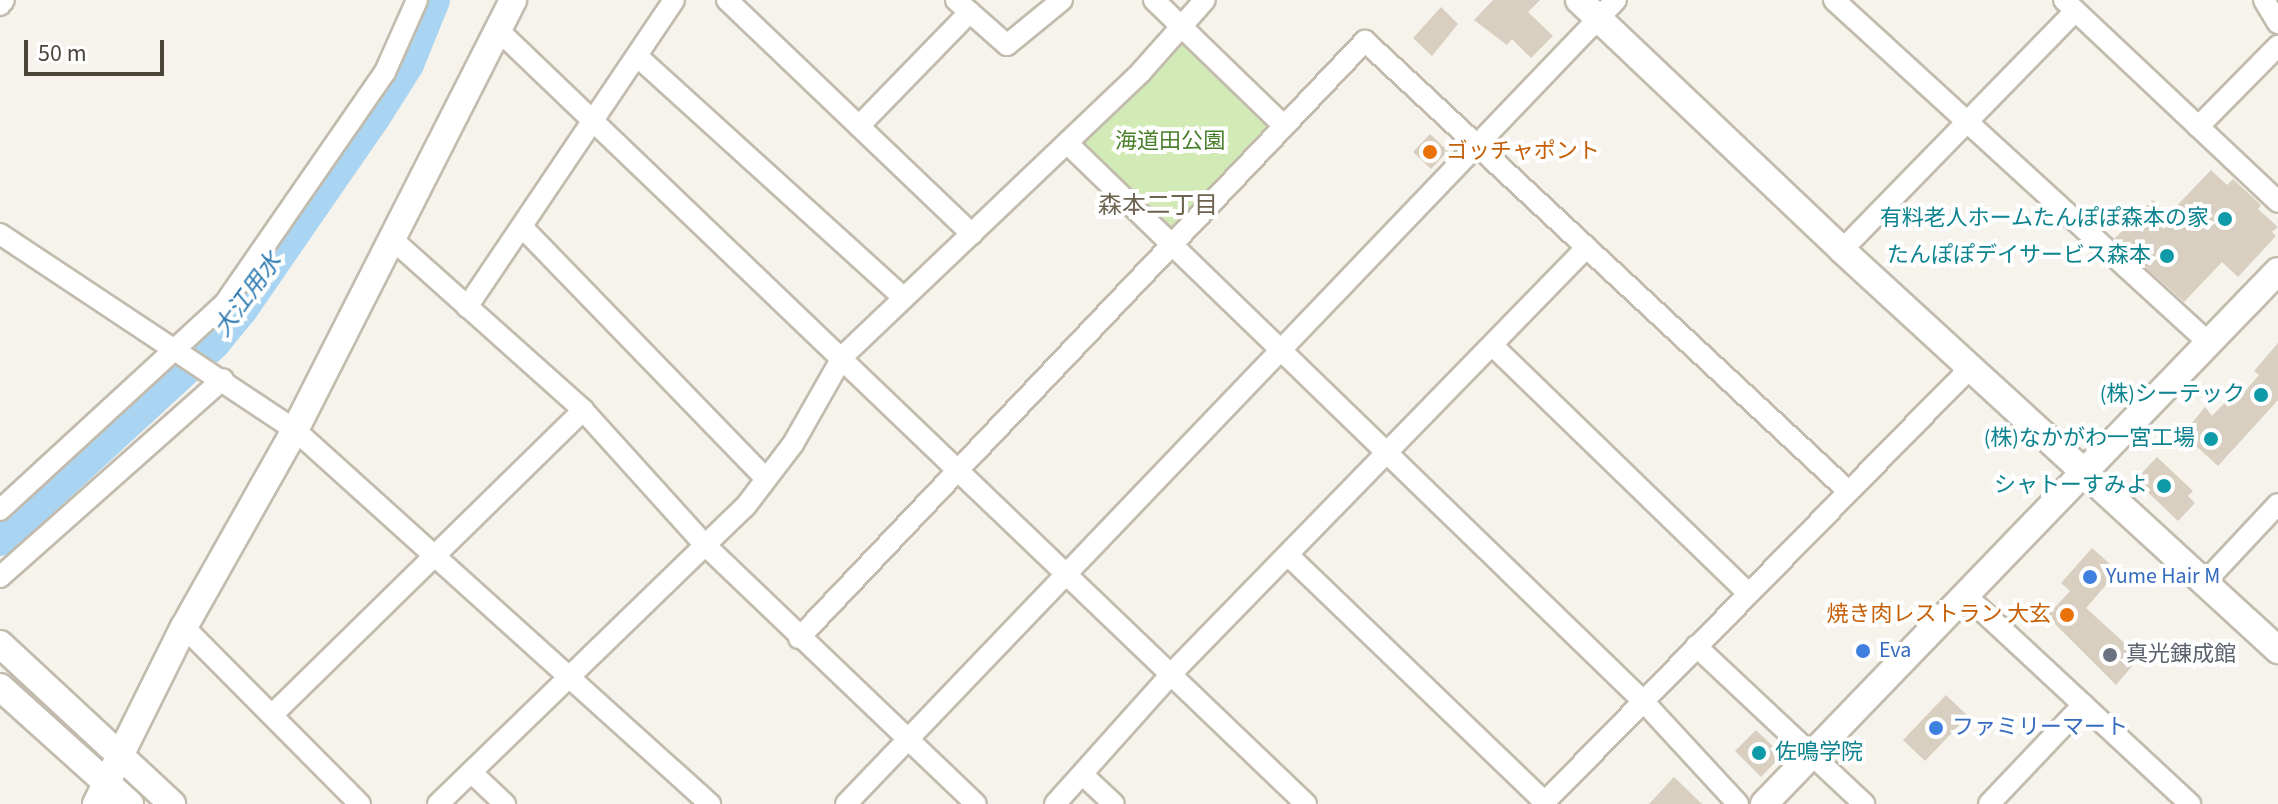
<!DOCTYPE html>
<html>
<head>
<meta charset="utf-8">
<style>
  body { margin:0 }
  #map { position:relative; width:2278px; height:804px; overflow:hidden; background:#f6f3ec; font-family:"Source Sans 3","Noto Sans JP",sans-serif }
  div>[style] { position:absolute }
  .green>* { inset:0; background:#d2eab5 }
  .river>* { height:34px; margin:-17px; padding:0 17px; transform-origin:17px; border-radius:17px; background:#a9d4f2 }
  .building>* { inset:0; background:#d8cfc1 }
  .roads { filter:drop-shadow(2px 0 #c2bbae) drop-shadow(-2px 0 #c2bbae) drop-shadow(0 2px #c2bbae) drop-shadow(0 -2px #c2bbae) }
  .minor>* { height:20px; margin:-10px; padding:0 10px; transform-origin:10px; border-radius:10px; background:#fff }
  .tertiary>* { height:26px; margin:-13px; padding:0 13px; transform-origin:13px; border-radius:13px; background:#fff }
  .dots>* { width:22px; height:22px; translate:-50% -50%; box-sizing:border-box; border:4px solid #fff; border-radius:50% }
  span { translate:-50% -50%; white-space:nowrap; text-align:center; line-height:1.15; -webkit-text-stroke:8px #fff; paint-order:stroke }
  .park-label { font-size:22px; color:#4a7f2a }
  .food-label { font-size:22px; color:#c56008 }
  .left { translate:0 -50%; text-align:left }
  .right { translate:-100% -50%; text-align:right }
  .culture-label { font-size:22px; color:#0d838f }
  .shop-label { font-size:22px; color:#366cbe }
  .worship-label { font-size:22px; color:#5b616d }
  .neighbourhood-label { font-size:24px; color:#6e6250 }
  .water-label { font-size:24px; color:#2e7ab2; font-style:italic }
  .scale { position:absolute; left:24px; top:40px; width:140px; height:36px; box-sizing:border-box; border:4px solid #4b4439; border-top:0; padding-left:10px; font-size:24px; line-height:28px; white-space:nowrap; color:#4b4439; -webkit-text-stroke:6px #fff; paint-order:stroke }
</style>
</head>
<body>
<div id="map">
  <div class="green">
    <div style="clip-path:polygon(1182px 40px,1273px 126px,1172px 236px,1079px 142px)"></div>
  </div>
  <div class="river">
    <div style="left:0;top:539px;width:291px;rotate:-42.6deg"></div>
    <div style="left:214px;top:342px;width:43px;rotate:-50.7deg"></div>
    <div style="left:241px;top:309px;width:232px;rotate:-55.4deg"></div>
    <div style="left:373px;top:118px;width:64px;rotate:-57.8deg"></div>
    <div style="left:407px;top:64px;width:69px;rotate:-67.9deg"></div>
  </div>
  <div class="building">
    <div style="clip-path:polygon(1493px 0,1540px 0,1528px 12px,1553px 36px,1531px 58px,1512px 39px,1507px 45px,1474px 20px)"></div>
    <div style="clip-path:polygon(1441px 7px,1458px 24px,1432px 56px,1413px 38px)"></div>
    <div style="clip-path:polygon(1430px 134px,1448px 151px,1431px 169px,1413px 152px)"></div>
    <div style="clip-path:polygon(2211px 170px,2227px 185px,2233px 179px,2261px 205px,2258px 209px,2278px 227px,2272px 232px,2276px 236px,2238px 277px,2222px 262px,2184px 302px,2114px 239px,2153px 200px,2168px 215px)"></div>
    <div style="clip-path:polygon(2278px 343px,2278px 400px,2218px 466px,2183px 434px,2205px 407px,2212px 416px,2235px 392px,2240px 397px,2259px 375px,2254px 371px)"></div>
    <div style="clip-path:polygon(2157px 457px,2193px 491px,2188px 496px,2195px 503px,2178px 521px,2135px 480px)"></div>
    <div style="clip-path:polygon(2092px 548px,2118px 571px,2086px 608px,2140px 657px,2116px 685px,2047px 616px,2070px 591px,2061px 583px)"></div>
    <div style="clip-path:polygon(1946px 695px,1968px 716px,1925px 761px,1903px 740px)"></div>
    <div style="clip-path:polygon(1756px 730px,1782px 755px,1761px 777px,1735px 751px)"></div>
    <div style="clip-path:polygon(1674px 777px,1702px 804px,1649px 804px)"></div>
  </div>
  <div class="roads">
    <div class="minor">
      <div style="left:727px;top:0;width:339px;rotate:43.7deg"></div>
      <div style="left:956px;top:0;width:68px;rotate:41.4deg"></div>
      <div style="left:1007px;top:45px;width:71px;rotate:-39.3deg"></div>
      <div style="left:1154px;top:0;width:180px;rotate:44.1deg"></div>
      <div style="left:1834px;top:0;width:508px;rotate:42.45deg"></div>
      <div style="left:2064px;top:0;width:294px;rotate:43.3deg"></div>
      <div style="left:2264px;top:0;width:27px;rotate:59deg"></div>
      <div style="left:0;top:5px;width:6px;rotate:-51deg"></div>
      <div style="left:498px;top:30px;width:1119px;rotate:43.77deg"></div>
      <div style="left:637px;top:56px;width:360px;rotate:42.2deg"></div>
      <div style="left:859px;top:126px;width:159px;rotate:-45.8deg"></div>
      <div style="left:2198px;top:127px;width:114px;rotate:-45.4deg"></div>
      <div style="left:1067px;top:143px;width:802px;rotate:44.09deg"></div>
      <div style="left:1643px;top:701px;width:140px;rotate:47.3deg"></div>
      <div style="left:523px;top:228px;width:349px;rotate:45.9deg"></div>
      <div style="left:0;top:234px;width:354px;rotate:33.6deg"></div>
      <div style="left:295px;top:430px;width:559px;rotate:42.03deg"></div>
      <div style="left:392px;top:239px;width:256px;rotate:41.8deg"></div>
      <div style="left:583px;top:410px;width:183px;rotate:47.9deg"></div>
      <div style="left:706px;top:546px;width:373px;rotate:43.7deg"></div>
      <div style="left:1842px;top:250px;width:334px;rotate:-45.7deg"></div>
      <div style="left:467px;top:307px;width:370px;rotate:-56deg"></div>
      <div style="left:1493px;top:346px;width:355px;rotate:44.1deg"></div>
      <div style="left:0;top:510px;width:306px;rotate:-42.6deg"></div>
      <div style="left:225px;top:303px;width:281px;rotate:-55.3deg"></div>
      <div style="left:385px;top:72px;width:79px;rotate:-66deg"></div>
      <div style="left:1290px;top:557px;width:354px;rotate:43.9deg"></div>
      <div style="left:0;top:577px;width:298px;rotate:-41.6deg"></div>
      <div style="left:2204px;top:583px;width:108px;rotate:-46.9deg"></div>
      <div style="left:1964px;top:594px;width:309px;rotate:42.9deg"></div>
      <div style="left:184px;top:627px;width:250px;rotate:45.2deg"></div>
      <div style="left:799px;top:638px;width:823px;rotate:-46.53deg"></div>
      <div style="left:1365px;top:41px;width:660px;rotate:42.97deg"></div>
      <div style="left:1696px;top:646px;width:231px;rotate:43.2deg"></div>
      <div style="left:272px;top:715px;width:436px;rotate:-44.4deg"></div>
      <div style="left:471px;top:772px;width:47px;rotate:43.3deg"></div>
      <div style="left:1083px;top:775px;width:42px;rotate:43.1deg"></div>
      <div style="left:438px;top:804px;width:427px;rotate:-44.1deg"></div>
      <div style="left:745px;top:507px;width:79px;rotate:-52.7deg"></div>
      <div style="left:793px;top:444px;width:101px;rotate:-60.4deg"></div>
      <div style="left:843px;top:356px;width:412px;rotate:-43.6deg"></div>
      <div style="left:1141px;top:72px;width:96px;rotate:-48.4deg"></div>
      <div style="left:846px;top:804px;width:1113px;rotate:-46.24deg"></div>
      <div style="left:1055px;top:804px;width:176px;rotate:-48.2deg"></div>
      <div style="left:1172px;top:673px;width:590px;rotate:-45.75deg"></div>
      <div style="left:1543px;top:804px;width:610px;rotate:-45.6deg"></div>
      <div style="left:1989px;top:804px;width:137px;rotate:-46.5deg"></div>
    </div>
    <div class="tertiary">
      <div style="left:1579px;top:0;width:363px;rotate:43.5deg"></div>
      <div style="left:1842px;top:250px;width:592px;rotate:42.53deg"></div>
      <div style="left:0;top:644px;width:235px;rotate:42.9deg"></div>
      <div style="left:0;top:687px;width:175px;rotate:42deg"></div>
      <div style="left:96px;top:804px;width:198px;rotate:-63.6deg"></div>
      <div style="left:184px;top:627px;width:226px;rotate:-60.6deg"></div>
      <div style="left:295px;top:430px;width:482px;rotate:-63.1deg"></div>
      <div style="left:1764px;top:804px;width:740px;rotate:-46.04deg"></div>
    </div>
  </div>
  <div class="dots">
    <div style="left:1430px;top:152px;background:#e8710a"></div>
    <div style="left:2225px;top:219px;background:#0f9aa8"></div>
    <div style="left:2167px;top:256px;background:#0f9aa8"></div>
    <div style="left:2261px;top:395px;background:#0f9aa8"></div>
    <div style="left:2211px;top:439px;background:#0f9aa8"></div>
    <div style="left:2164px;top:486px;background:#0f9aa8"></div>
    <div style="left:2090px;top:577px;background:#3f7fe0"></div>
    <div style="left:2067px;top:615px;background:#e8710a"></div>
    <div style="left:1863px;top:651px;background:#3f7fe0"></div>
    <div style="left:2110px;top:655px;background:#6b7280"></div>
    <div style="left:1936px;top:728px;background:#3f7fe0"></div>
    <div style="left:1759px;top:753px;background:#0f9aa8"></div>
  </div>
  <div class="park-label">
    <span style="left:1170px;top:142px">海道田公園</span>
  </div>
  <div class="food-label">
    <span class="left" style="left:1446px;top:152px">ゴッチャポント</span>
    <span class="right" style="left:2051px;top:615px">焼き肉レストラン 大玄</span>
  </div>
  <div class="culture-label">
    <span class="right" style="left:2209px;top:219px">有料老人ホームたんぽぽ森本の家</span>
    <span class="right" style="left:2151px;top:256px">たんぽぽデイサービス森本</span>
    <span class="right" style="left:2245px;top:395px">(株)シーテック</span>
    <span class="right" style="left:2195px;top:439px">(株)なかがわ一宮工場</span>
    <span class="right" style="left:2148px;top:486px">シャトーすみよ</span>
    <span class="left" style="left:1775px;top:753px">佐鳴学院</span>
  </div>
  <div class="shop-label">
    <span class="left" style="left:2106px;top:577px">Yume Hair M</span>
    <span class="left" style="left:1879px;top:651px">Eva</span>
    <span class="left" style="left:1952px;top:728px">ファミリーマート</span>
  </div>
  <div class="worship-label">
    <span class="left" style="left:2126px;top:655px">真光錬成館</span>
  </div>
  <div class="neighbourhood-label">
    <span style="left:1158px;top:206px">森本二丁目</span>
  </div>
  <div class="water-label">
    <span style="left:248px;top:295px;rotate:-54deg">大江用水</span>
  </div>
  <div class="scale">50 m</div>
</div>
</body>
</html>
